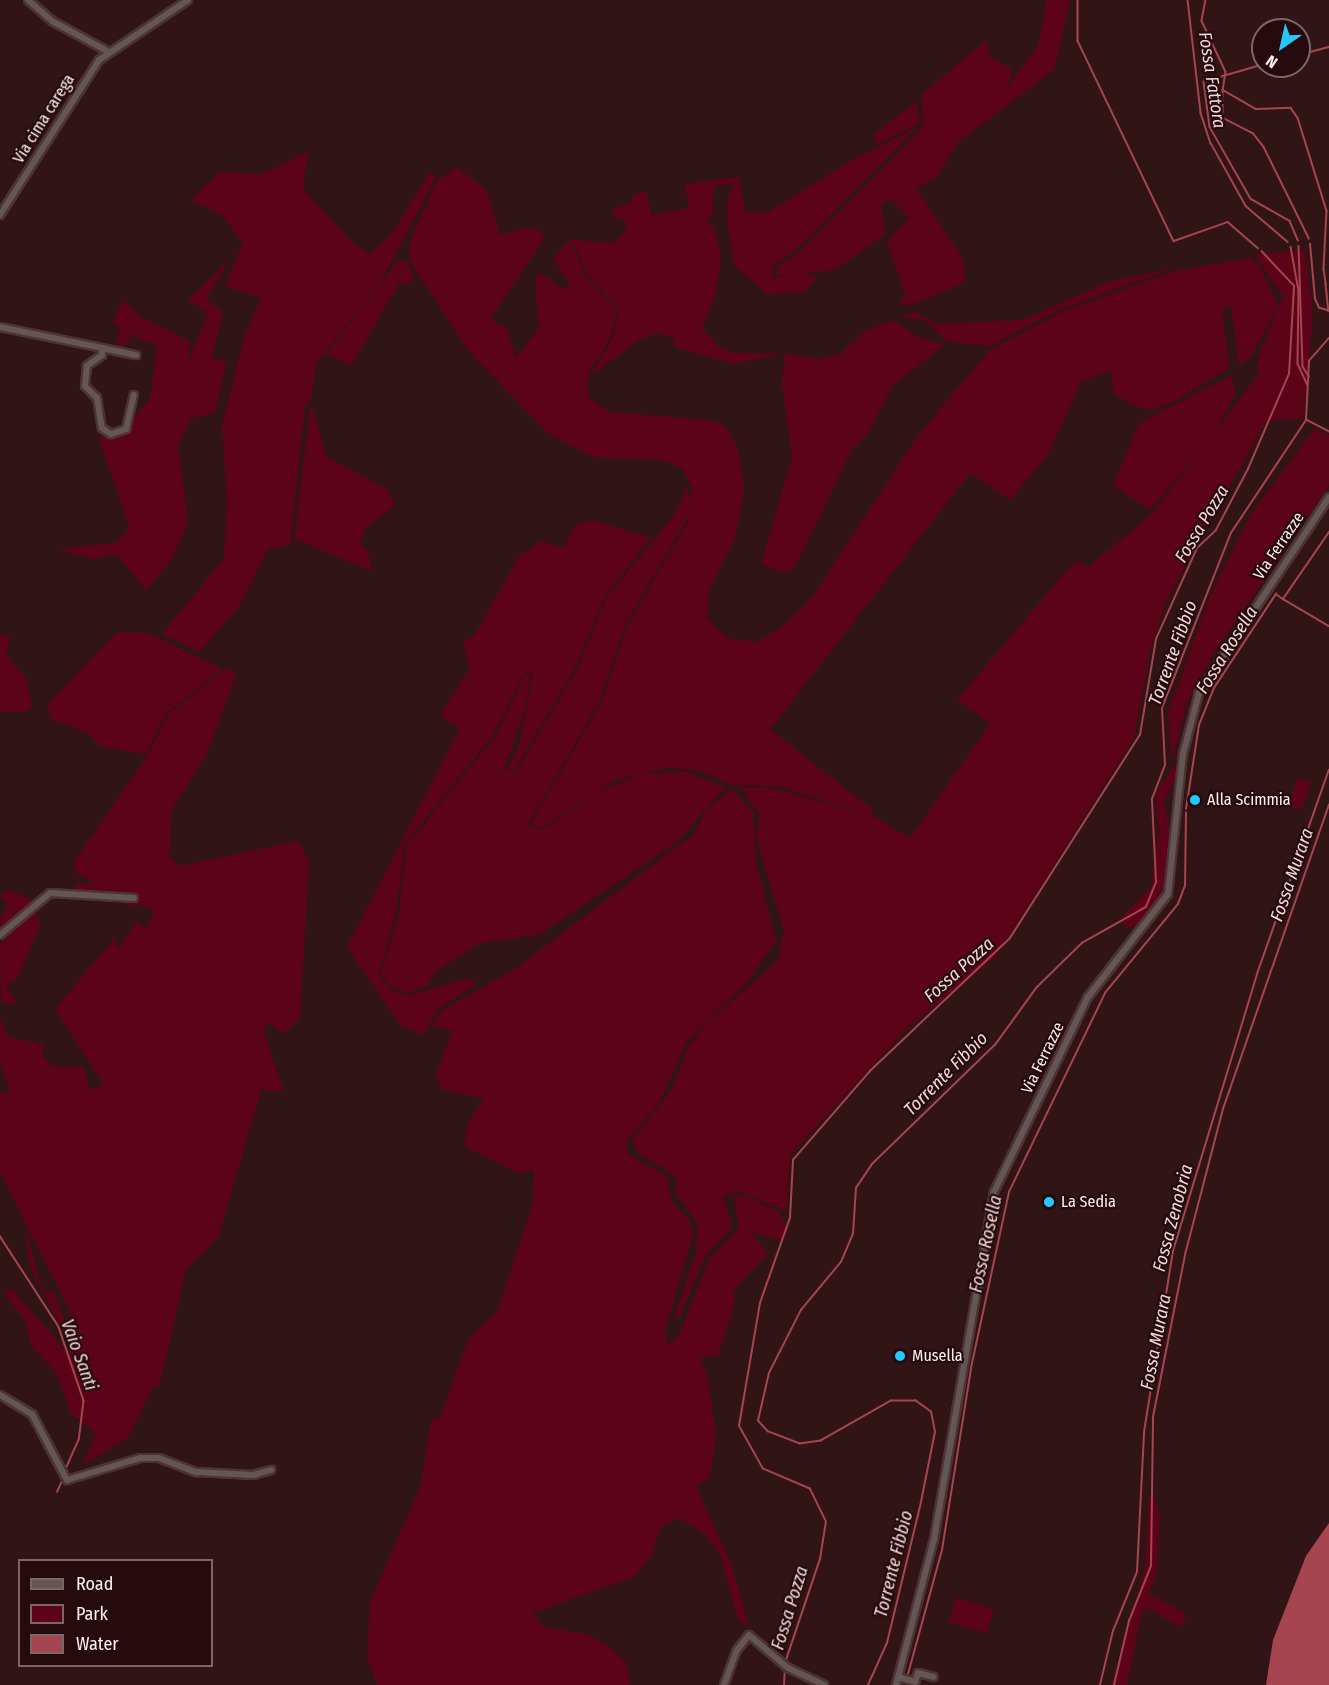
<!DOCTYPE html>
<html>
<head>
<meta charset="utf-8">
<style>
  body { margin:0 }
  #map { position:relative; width:1329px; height:1685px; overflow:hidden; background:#311416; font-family:"Fira Sans Condensed",sans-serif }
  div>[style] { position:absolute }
  .green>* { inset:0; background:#5d0319 }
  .water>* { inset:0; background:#a5454f }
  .stream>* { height:1.5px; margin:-0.75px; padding:0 0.75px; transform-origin:0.75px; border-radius:0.75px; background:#a5454f }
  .roads { filter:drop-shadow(2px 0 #4e3335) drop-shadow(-2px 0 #4e3335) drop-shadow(0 2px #4e3335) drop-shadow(0 -2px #4e3335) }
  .minor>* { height:6px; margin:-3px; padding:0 3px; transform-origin:3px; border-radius:3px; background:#655656 }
  .dots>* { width:16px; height:16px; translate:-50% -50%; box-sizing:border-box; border:3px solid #260b0e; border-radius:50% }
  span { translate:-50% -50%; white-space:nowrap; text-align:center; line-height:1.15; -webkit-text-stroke:4.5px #260b0e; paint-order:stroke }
  .street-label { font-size:16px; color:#fdf0f0 }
  .poi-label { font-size:16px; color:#fdf0f0 }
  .left { translate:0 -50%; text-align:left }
  .water-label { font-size:18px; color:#f4d8d9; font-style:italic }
  .legend { position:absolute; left:18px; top:1559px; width:195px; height:108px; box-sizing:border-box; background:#260b0e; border:2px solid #7c6768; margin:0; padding:8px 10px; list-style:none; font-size:18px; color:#fdf0f0 }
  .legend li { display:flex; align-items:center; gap:12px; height:30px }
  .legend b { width:30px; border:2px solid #7c6768 }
  .north { position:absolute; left:1251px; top:18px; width:60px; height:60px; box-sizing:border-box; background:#260b0e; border:2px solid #7c6768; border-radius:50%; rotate:214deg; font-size:16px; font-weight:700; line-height:24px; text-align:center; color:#fdf0f0 }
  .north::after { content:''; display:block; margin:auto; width:21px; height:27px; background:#23c9fe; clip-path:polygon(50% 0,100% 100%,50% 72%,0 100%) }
</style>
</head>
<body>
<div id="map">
  <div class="green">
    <div style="clip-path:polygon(1047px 0,1070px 0,1054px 70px,958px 142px,937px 177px,916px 189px,963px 258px,965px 279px,960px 285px,913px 304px,898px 305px,905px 296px,887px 240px,910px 218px,890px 198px,881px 205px,885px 234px,835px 270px,775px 275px,777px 267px,800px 251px,914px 137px,923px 126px,922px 95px,986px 40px,990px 57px,1012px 69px,1008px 87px,1038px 46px)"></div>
    <div style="clip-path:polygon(917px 101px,919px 124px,878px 144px,873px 135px)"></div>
    <div style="clip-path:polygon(917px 128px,797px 249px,773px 265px,771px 278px,800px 272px,819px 276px,804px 292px,768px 294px,734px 266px,727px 220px,728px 197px,735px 183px,714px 186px,712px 217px,706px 221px,715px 229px,721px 256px,716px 293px,702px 328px,719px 347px,734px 353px,783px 354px,733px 364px,675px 347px,673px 337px,658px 333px,640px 339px,590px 376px,613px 338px,619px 311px,588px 276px,572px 240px,614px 243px,626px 230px,625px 219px,615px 218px,612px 210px,630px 203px,634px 194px,647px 192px,651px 215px,689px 208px,685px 184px,739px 177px,745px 212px,767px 213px,857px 157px)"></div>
    <div style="clip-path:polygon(308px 151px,303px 189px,352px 242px,370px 254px,391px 235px,430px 172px,436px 177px,381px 282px,316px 363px,311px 400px,305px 405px,290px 545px,268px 549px,239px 607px,199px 652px,162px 634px,224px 559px,227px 500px,222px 425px,244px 337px,261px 298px,225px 286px,243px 243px,222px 215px,191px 200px,220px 171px,260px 175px)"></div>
    <div style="clip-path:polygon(457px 167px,487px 191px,500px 235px,526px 228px,539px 230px,545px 238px,490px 319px,508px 330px,516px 358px,539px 328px,535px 278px,541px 273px,564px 290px,569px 283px,553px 259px,570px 239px,586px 277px,617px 311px,611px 337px,588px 374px,588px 397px,609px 412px,711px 420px,725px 426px,737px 445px,744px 489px,735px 538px,709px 589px,707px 618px,727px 638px,757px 642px,783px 626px,813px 596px,918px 435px,990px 350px,1064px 311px,1175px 271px,1250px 258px,1261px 268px,1278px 306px,1251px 356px,1239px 366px,1231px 306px,1222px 309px,1229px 368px,1175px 401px,1151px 410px,1133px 406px,1114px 393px,1110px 370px,1081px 382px,1047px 456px,1010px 500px,970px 473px,770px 729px,874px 811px,871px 815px,910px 838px,990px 724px,957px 700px,1066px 571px,1077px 561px,1088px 567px,1152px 514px,1258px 375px,1258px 357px,1283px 296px,1254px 254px,1305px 250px,1313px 314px,1303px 418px,1266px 421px,1165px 603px,1150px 650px,1134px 738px,995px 957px,909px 1026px,790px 1154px,786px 1211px,739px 1192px,723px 1196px,732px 1228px,705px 1256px,680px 1316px,674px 1319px,696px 1252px,698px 1223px,676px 1194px,676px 1177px,638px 1153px,632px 1140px,673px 1087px,688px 1047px,707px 1023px,778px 960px,784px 931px,756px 837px,760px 815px,741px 788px,771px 788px,868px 814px,778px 786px,731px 785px,701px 771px,666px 768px,614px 781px,541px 828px,530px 825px,600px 705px,628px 624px,688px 522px,692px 489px,684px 470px,665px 460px,592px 457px,549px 434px,470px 353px,409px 260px,410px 241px,437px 181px)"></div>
    <div style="clip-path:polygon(230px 259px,206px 298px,223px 313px,212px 357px,226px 362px,215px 413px,191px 418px,178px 445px,188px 522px,172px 559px,146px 590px,116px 554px,94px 559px,56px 549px,116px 543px,130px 528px,98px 437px,119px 434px,150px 399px,157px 345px,137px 339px,135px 332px,121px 349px,116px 341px,121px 328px,113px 324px,120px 304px,126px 302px,140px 317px,190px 341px,188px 362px,208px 313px,188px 300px)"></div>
    <div style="clip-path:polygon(407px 261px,414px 278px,408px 285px,399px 283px,351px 366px,326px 354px,397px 262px)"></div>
    <div style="clip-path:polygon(1175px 268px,1063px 308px,989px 346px,946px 341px,925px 320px,900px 317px,915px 312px,937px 324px,1023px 320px,1110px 281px)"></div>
    <div style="clip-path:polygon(893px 320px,918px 337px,944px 345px,892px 386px,869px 432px,852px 449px,796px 566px,785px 573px,761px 565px,792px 457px,782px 383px,785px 353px,819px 359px,840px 354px,865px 331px)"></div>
    <div style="clip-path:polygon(1232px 375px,1235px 395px,1210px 439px,1150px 510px,1113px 486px,1139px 423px)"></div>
    <div style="clip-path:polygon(311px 404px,327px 457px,388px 490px,395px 505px,366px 528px,360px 542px,368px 551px,372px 571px,294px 539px)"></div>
    <div style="clip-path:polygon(1314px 429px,1329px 435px,1329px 485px,1214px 653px,1187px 702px,1172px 761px,1168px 713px,1210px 596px,1249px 517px)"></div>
    <div style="clip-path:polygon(687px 486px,691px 502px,686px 521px,626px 623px,598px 704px,527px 826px,542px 830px,598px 792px,642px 774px,686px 772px,725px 787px,677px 842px,540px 934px,480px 943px,436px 971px,426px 986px,409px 993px,393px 988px,380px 975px,398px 918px,407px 845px,495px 737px,526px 673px,531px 675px,526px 705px,504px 771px,517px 771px,578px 667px,607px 597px,676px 513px)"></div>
    <div style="clip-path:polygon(592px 520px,651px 538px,605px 596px,576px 666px,515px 770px,507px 771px,520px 743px,533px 674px,526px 670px,493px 735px,405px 844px,395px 917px,378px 976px,391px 990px,409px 996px,467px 978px,477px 983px,437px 1010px,423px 1035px,401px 1026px,347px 947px,460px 728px,440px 716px,469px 669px,463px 641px,474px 636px,519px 556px,541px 541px,564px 548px,575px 525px)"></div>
    <div style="clip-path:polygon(117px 632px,147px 633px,223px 669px,166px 713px,146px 754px,101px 747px,88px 733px,51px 719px,47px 705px)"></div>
    <div style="clip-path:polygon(0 634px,11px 637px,5px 655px,27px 679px,32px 706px,26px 712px,0 712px)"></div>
    <div style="clip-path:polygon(227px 668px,236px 675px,207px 754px,172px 809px,169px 855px,180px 866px,298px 841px,309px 860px,300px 1018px,284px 1034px,269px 1023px,263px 1030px,284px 1091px,261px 1090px,218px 1238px,186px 1269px,160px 1384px,152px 1389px,128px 1438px,83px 1465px,96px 1433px,71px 1414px,57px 1373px,31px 1346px,25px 1320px,4px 1294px,12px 1289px,70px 1355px,67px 1338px,30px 1267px,24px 1221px,39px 1279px,45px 1292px,54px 1293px,65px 1321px,79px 1329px,0 1172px,0 1091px,7px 1095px,9px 1090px,0 1060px,0 1018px,8px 1037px,43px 1044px,42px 1056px,52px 1066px,84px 1068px,89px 1090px,104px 1085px,55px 1009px,115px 938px,117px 950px,137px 921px,146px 929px,154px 912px,138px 904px,129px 907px,121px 900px,78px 899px,73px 893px,77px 884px,95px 884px,75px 872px,74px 862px,148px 755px,168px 714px)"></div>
    <div style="clip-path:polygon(1175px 765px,1179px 770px,1164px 802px,1170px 833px,1163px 898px,1143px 922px,1127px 929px,1121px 918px,1151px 888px,1159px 831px,1156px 793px)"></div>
    <div style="clip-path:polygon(1298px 778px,1311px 783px,1301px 810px,1288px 805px)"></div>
    <div style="clip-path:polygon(731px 788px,753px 812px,756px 863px,776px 941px,747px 982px,687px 1041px,660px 1101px,626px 1142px,628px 1154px,667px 1177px,672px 1202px,689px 1220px,693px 1234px,665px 1331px,667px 1346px,679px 1335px,709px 1260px,739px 1228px,734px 1197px,746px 1196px,779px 1212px,788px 1229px,781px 1240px,750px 1232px,768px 1253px,733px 1291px,735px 1302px,718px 1356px,704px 1356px,700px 1361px,707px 1374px,716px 1435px,710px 1477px,696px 1486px,732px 1566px,749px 1628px,738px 1619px,720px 1555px,706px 1535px,679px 1518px,661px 1526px,651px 1556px,634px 1577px,532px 1613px,544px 1627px,587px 1634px,607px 1645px,626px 1662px,630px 1685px,377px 1685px,367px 1657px,370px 1601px,421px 1485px,431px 1420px,440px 1418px,468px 1339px,497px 1312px,532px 1206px,534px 1170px,519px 1173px,465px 1147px,468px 1122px,484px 1099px,441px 1089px,436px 1075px,452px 1031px,432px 1025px,443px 1010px,515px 969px,694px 834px,706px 811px)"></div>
    <div style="clip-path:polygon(10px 890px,38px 903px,0 942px,1px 917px,8px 907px,0 896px)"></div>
    <div style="clip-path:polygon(35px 907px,40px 927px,16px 980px,5px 985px,17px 1003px,1px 1003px,0 945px)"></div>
    <div style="clip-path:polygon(1154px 1493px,1160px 1518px,1156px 1578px,1148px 1593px,1184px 1613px,1186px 1621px,1179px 1627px,1150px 1609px,1142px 1610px,1127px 1685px,1112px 1685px,1145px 1568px,1149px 1495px)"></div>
    <div style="clip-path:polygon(956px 1598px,994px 1609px,987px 1633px,949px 1622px)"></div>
  </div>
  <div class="water">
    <div style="clip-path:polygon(1329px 1523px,1329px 1685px,1266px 1685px,1273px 1640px,1306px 1556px)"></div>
  </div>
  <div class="stream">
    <div style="left:1078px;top:0;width:41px;rotate:90deg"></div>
    <div style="left:1078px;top:41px;width:222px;rotate:64.4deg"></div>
    <div style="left:1174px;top:241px;width:57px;rotate:-19.4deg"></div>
    <div style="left:1228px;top:222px;width:40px;rotate:41deg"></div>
    <div style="left:1188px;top:0;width:114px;rotate:83.4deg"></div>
    <div style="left:1201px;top:113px;width:32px;rotate:72deg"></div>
    <div style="left:1211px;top:143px;width:72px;rotate:60.9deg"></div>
    <div style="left:1246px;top:206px;width:55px;rotate:40.6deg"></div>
    <div style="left:1206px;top:0;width:21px;rotate:101deg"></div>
    <div style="left:1202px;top:21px;width:56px;rotate:64.8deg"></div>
    <div style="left:1226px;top:72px;width:18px;rotate:99deg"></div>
    <div style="left:1223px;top:90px;width:38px;rotate:30deg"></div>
    <div style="left:1256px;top:109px;width:35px;rotate:-2deg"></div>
    <div style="left:1291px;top:108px;width:12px;rotate:55deg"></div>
    <div style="left:1298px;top:118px;width:97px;rotate:72.7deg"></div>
    <div style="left:1327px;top:211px;width:58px;rotate:93deg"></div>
    <div style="left:1324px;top:269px;width:15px;rotate:82deg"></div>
    <div style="left:1326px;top:284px;width:27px;rotate:84deg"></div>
    <div style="left:1329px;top:311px;width:10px;rotate:-163deg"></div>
    <div style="left:1319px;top:308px;width:10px;rotate:-114deg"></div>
    <div style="left:1315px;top:299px;width:55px;rotate:-95.2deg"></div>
    <div style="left:1299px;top:55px;width:31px;rotate:-15deg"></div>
    <div style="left:1263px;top:65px;width:61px;rotate:163.9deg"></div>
    <div style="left:1204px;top:82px;width:45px;rotate:82.4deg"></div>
    <div style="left:1210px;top:127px;width:83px;rotate:60.3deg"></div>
    <div style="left:1251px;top:199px;width:45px;rotate:29.4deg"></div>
    <div style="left:1290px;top:221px;width:21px;rotate:67deg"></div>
    <div style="left:1223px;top:90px;width:28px;rotate:90deg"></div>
    <div style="left:1223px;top:118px;width:34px;rotate:27deg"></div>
    <div style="left:1253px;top:133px;width:18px;rotate:52deg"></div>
    <div style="left:1264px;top:147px;width:102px;rotate:63.7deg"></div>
    <div style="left:1299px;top:246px;width:121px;rotate:88.1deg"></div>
    <div style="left:1303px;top:367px;width:11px;rotate:56deg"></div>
    <div style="left:1291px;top:247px;width:45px;rotate:79.7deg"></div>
    <div style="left:1299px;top:291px;width:73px;rotate:90.8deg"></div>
    <div style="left:1298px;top:364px;width:23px;rotate:65deg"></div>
    <div style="left:1307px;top:420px;width:25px;rotate:27deg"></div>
    <div style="left:1283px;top:599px;width:53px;rotate:30.4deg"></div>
    <div style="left:1186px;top:809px;width:85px;rotate:-81.2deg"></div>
    <div style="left:1199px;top:725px;width:40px;rotate:-68deg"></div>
    <div style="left:1214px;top:688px;width:113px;rotate:-56.6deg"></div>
    <div style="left:1276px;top:594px;width:9px;rotate:36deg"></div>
    <div style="left:1283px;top:599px;width:81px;rotate:-55.5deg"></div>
    <div style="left:0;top:1236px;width:108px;rotate:57deg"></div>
    <div style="left:59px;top:1327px;width:78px;rotate:71.3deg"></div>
    <div style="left:84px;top:1401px;width:39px;rotate:97deg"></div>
    <div style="left:79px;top:1440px;width:35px;rotate:114deg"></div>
    <div style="left:57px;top:1492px;width:17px;rotate:-65deg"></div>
    <div style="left:785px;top:1663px;width:110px;rotate:-71.4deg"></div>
    <div style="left:820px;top:1559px;width:37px;rotate:-81deg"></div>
    <div style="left:826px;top:1522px;width:37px;rotate:-116deg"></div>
    <div style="left:810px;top:1489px;width:51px;rotate:-156.9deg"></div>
    <div style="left:763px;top:1469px;width:49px;rotate:-119.2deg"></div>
    <div style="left:739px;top:1426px;width:125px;rotate:-80.3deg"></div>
    <div style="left:760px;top:1303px;width:90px;rotate:-70.6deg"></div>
    <div style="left:790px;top:1218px;width:58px;rotate:-87deg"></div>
    <div style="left:793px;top:1160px;width:118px;rotate:-49.1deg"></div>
    <div style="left:870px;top:1071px;width:193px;rotate:-43.5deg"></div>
    <div style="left:1010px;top:938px;width:241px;rotate:-57.4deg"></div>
    <div style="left:1140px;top:735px;width:97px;rotate:-80.5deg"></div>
    <div style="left:1156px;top:639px;width:100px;rotate:-65.7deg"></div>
    <div style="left:1197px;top:548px;width:26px;rotate:-43deg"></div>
    <div style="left:1216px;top:530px;width:69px;rotate:-62.3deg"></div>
    <div style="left:1248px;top:469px;width:103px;rotate:-66.7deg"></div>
    <div style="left:1289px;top:374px;width:88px;rotate:-86.7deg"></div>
    <div style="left:1294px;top:286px;width:47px;rotate:-133.3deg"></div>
    <div style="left:907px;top:1678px;width:133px;rotate:-74.7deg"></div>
    <div style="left:942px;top:1550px;width:184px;rotate:-80.9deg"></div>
    <div style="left:971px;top:1368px;width:180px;rotate:-77.8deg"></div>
    <div style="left:1009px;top:1192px;width:221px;rotate:-64.2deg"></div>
    <div style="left:1105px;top:993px;width:115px;rotate:-50.6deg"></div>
    <div style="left:1178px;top:904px;width:19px;rotate:-69deg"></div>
    <div style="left:1185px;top:886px;width:73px;rotate:-89.2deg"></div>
    <div style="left:784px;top:1685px;width:17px;rotate:-87deg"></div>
    <div style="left:868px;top:1685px;width:46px;rotate:-65.7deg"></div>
    <div style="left:887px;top:1643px;width:140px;rotate:-76.4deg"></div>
    <div style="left:920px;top:1507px;width:76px;rotate:-78.7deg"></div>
    <div style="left:935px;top:1432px;width:20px;rotate:-101deg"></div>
    <div style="left:931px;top:1412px;width:19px;rotate:-144deg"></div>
    <div style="left:916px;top:1401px;width:25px;rotate:180deg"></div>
    <div style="left:891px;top:1401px;width:81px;rotate:150.3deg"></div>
    <div style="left:821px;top:1441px;width:21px;rotate:172deg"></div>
    <div style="left:800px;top:1444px;width:34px;rotate:-159deg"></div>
    <div style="left:768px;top:1432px;width:15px;rotate:-132deg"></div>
    <div style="left:758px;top:1421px;width:49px;rotate:-77.1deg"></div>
    <div style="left:769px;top:1373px;width:71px;rotate:-63.1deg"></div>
    <div style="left:801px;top:1310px;width:62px;rotate:-50.2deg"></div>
    <div style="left:841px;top:1262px;width:30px;rotate:-67deg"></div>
    <div style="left:853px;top:1234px;width:46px;rotate:-86.3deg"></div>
    <div style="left:856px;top:1188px;width:29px;rotate:-56deg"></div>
    <div style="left:872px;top:1164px;width:171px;rotate:-44.1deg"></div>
    <div style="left:995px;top:1045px;width:72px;rotate:-54.1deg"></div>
    <div style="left:1037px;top:987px;width:63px;rotate:-44.4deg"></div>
    <div style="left:1082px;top:943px;width:73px;rotate:-29.4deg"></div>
    <div style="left:1146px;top:907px;width:27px;rotate:-68deg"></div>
    <div style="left:1156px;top:882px;width:83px;rotate:-92.8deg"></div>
    <div style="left:1152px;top:799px;width:36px;rotate:-69deg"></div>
    <div style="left:1165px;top:765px;width:57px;rotate:-93deg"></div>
    <div style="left:1162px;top:708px;width:188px;rotate:-68.5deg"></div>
    <div style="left:1231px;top:533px;width:136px;rotate:-56.4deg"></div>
    <div style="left:1306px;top:420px;width:59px;rotate:-87.1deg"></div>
    <div style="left:1309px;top:361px;width:30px;rotate:-49deg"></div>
    <div style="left:1100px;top:1685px;width:56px;rotate:-76.5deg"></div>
    <div style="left:1113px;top:1631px;width:64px;rotate:-67.9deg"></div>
    <div style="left:1137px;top:1572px;width:140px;rotate:-87.1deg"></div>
    <div style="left:1144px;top:1432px;width:183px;rotate:-80.9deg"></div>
    <div style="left:1173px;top:1251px;width:289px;rotate:-73.1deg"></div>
    <div style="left:1257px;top:974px;width:216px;rotate:-70.6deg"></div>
    <div style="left:1114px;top:1685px;width:66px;rotate:-76.8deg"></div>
    <div style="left:1129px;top:1621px;width:59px;rotate:-68.2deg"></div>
    <div style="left:1151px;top:1566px;width:149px;rotate:-89.2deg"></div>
    <div style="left:1153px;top:1417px;width:169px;rotate:-78.8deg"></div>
    <div style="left:1186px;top:1251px;width:147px;rotate:-75.4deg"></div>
    <div style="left:1223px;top:1109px;width:322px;rotate:-70.8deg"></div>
  </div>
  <div class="roads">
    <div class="minor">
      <div style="left:28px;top:0;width:32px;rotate:41deg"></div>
      <div style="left:52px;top:21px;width:65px;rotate:28.5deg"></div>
      <div style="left:0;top:215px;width:184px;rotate:-57.4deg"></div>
      <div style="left:99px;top:60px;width:107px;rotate:-34deg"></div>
      <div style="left:0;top:327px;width:104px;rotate:11.6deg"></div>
      <div style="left:102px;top:348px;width:7px;rotate:90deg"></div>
      <div style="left:102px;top:355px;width:19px;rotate:144deg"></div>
      <div style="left:87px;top:366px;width:20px;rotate:96deg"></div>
      <div style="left:85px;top:386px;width:17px;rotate:45deg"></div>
      <div style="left:97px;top:398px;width:30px;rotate:81deg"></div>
      <div style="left:102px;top:428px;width:11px;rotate:34deg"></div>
      <div style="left:111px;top:434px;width:16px;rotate:-18deg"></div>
      <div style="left:126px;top:429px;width:35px;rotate:-77deg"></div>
      <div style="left:102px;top:348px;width:35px;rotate:12deg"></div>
      <div style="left:0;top:935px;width:65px;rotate:-40deg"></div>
      <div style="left:50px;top:893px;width:84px;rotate:3.4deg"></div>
      <div style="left:0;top:1395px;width:37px;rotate:31deg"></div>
      <div style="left:32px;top:1414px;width:75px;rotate:62.1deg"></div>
      <div style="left:67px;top:1480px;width:76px;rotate:-16.8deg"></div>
      <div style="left:140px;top:1458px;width:19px"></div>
      <div style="left:159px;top:1458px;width:40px;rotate:21deg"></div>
      <div style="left:196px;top:1472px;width:57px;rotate:3deg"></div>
      <div style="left:253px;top:1475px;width:19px;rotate:-16deg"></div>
      <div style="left:898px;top:1677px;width:18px;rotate:16deg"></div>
      <div style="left:915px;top:1682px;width:9px;rotate:-72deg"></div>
      <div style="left:918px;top:1673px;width:16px;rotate:14deg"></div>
      <div style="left:724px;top:1685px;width:37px;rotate:-70deg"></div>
      <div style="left:737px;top:1650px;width:19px;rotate:-51deg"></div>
      <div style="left:749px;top:1635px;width:51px;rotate:40.2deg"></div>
      <div style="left:788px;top:1668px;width:40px;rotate:25deg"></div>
      <div style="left:896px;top:1685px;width:151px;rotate:-75.4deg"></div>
      <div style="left:934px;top:1539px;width:352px;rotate:-80.2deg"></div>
      <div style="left:994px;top:1192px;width:216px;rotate:-64.3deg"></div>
      <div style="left:1088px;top:997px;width:130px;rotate:-52.2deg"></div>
      <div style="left:1168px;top:894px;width:141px;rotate:-83.9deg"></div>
      <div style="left:1183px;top:754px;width:63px;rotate:-75.3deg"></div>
      <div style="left:1199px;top:693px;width:235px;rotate:-56.4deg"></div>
    </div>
  </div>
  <div class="dots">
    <div style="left:1195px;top:800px;background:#23c9fe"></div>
    <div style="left:1049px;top:1202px;background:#23c9fe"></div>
    <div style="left:900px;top:1356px;background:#23c9fe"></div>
  </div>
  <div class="street-label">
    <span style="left:44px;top:119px;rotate:-58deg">Via cima carega</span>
    <span style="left:1279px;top:546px;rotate:-56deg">Via Ferrazze</span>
    <span style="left:1043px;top:1058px;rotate:-64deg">Via Ferrazze</span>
  </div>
  <div class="poi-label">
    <span class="left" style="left:1207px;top:800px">Alla Scimmia</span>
    <span class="left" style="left:1061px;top:1202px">La Sedia</span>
    <span class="left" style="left:912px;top:1356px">Musella</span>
  </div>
  <div class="water-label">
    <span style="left:1212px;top:80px;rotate:81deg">Fossa Fattora</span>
    <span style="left:1202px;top:524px;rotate:-59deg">Fossa Pozza</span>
    <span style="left:1227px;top:650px;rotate:-58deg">Fossa Rosella</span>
    <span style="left:1173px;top:653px;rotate:-70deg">Torrente Fibbio</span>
    <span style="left:1292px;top:875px;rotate:-71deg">Fossa Murara</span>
    <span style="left:959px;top:970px;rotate:-42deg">Fossa Pozza</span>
    <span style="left:946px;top:1074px;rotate:-45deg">Torrente Fibbio</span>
    <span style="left:1173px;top:1218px;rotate:-75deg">Fossa Zenobria</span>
    <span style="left:986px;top:1244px;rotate:-78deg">Fossa Rosella</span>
    <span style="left:1156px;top:1342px;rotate:-79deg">Fossa Murara</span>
    <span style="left:79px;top:1355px;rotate:70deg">Vaio Santi</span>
    <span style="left:894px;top:1564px;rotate:-76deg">Torrente Fibbio</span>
    <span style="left:790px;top:1608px;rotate:-73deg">Fossa Pozza</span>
  </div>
  <ul class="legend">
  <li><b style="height:8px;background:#655656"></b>Road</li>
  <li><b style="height:16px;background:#5d0319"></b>Park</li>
  <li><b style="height:16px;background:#a5454f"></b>Water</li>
  </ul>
  <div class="north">N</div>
</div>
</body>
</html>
